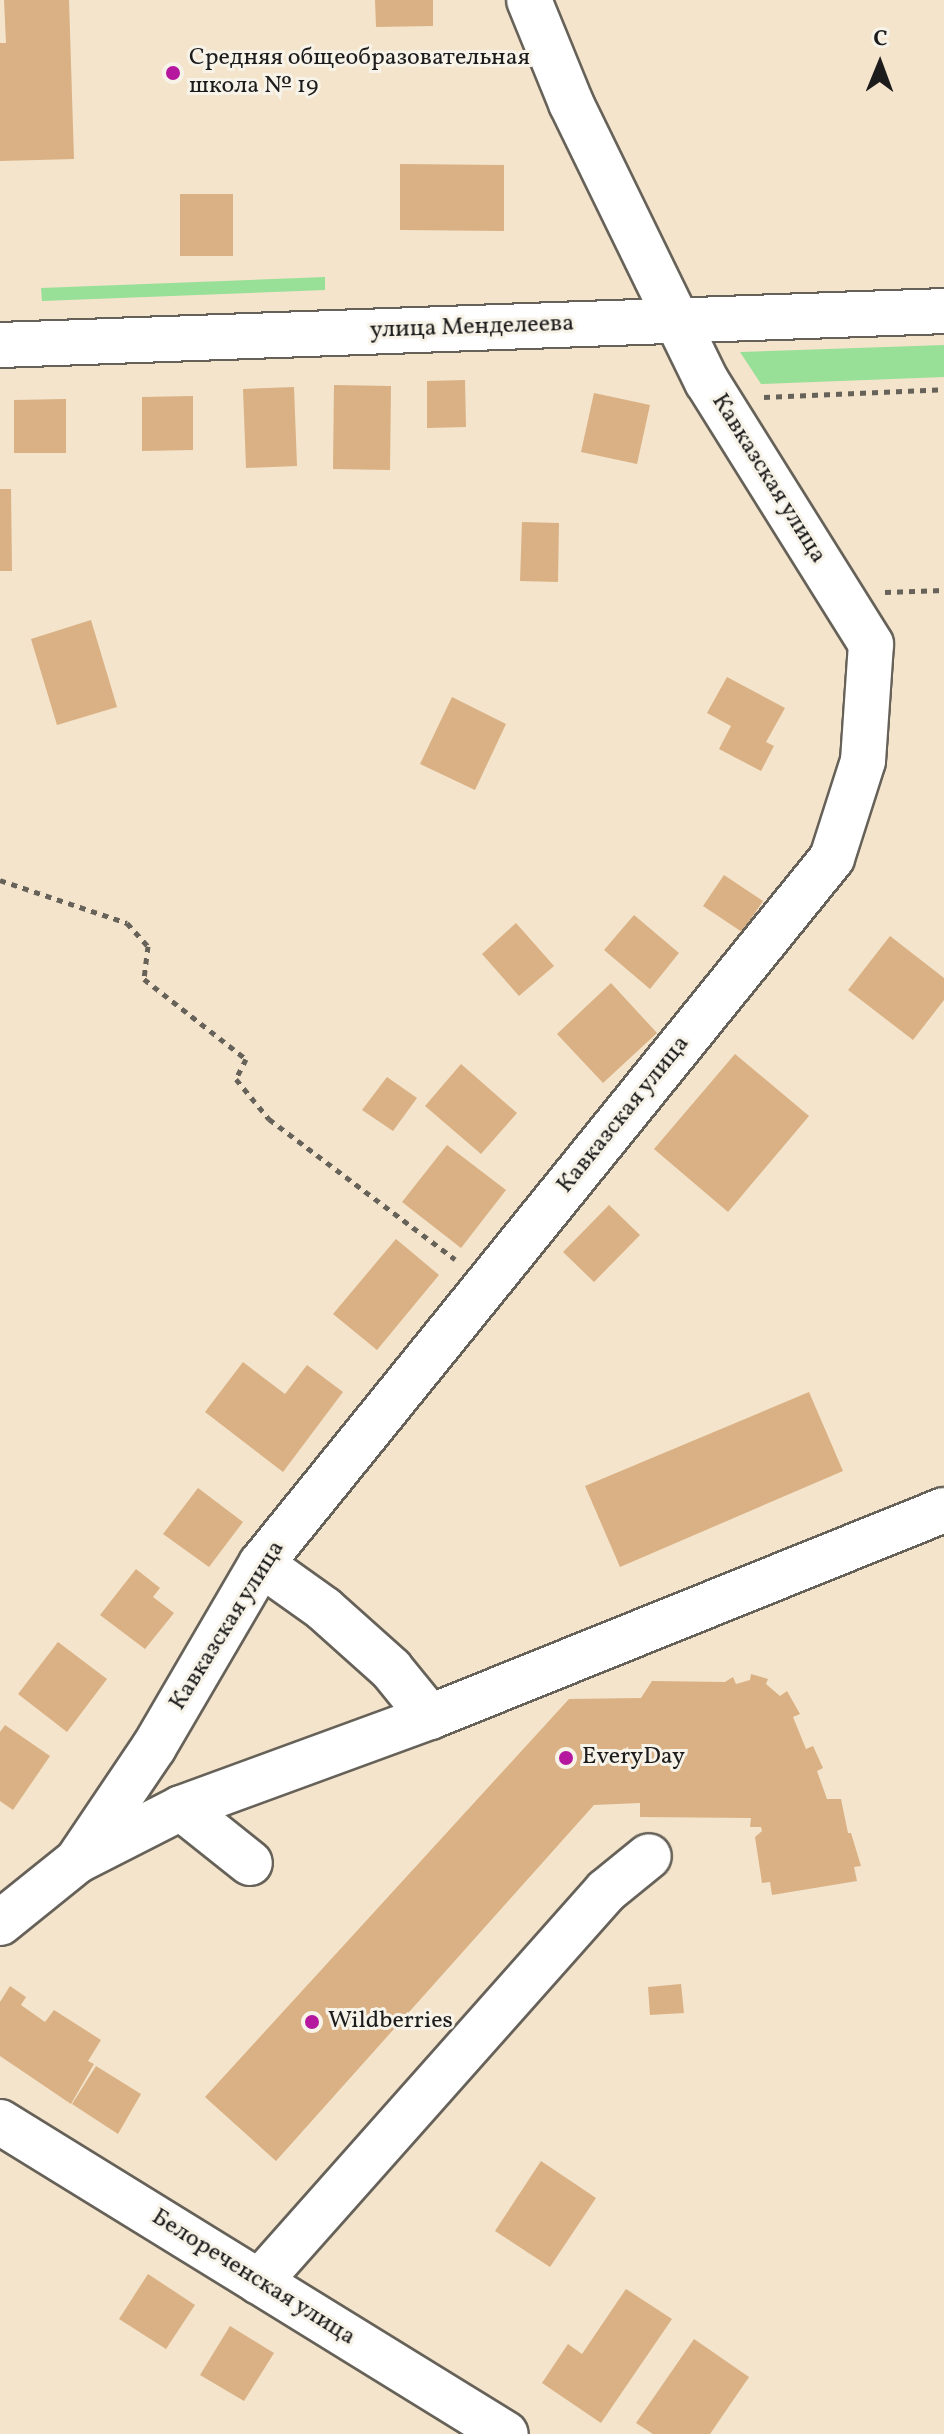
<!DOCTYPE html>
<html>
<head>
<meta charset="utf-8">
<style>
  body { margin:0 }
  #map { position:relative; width:944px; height:2434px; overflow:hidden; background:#f3e4cb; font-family:Vollkorn,serif }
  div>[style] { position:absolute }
  .green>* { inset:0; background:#98df98 }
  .building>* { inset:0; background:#dab184 }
  .path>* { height:5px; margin-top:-2.5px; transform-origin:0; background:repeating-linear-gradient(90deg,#676259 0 6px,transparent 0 12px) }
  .roads { filter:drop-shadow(2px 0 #676259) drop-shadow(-2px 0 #676259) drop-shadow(0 2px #676259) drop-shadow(0 -2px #676259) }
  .minor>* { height:44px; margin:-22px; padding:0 22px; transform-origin:22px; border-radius:22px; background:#fff }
  .secondary>* { height:44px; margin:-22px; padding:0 22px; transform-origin:22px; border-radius:22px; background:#fff }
  .dots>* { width:22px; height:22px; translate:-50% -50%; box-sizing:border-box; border:4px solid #f7f3e8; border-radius:50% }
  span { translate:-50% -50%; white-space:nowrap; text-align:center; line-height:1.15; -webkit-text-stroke:6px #f7f3e8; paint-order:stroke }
  .poi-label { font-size:24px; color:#1c1c1c }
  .left { translate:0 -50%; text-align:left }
  .street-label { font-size:24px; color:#1c1c1c }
  .north { position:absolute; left:840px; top:24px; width:80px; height:80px; -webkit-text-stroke:6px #f7f3e8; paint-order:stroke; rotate:1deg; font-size:22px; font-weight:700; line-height:32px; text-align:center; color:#1c1c1c }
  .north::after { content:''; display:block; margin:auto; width:28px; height:36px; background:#1c1c1c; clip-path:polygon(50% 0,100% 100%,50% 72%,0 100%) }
</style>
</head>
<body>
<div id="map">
  <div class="green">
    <div style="clip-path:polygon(325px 277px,325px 290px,42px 301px,41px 288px)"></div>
    <div style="clip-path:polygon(944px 345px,944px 377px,761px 384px,740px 352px)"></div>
  </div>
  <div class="building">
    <div style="clip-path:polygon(4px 0,69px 0,74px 159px,0 161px,0 43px,6px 43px)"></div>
    <div style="clip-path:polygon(375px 0,433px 0,433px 26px,376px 27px)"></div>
    <div style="clip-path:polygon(400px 164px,504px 165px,504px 231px,400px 230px)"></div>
    <div style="clip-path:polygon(180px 194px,233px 194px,233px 256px,180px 256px)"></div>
    <div style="clip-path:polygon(465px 380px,466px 427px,427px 428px,427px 381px)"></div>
    <div style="clip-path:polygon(334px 385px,391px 386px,390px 470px,333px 469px)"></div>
    <div style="clip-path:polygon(294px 387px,297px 466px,246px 468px,243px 389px)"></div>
    <div style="clip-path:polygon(594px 393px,650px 405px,637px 464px,581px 452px)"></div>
    <div style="clip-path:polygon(193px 396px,193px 450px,142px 451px,142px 397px)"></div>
    <div style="clip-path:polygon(66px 399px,66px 453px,14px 453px,14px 400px)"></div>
    <div style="clip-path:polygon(0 489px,11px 489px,12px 571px,0 571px)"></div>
    <div style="clip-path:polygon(522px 522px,559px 523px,558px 582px,520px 581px)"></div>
    <div style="clip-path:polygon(91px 620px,117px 707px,57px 725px,31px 639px)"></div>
    <div style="clip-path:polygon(727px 677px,785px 708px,766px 742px,774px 746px,761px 771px,719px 749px,731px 726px,707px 713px)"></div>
    <div style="clip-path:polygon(452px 697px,506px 724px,475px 790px,420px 764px)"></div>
    <div style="clip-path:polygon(724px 875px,763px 901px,742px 932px,703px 906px)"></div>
    <div style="clip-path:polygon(634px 915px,679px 953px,650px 989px,604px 950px)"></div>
    <div style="clip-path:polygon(516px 923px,554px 966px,519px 996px,482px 954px)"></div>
    <div style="clip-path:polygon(890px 936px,944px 978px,944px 1000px,913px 1040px,848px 990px)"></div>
    <div style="clip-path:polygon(611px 983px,657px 1033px,603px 1083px,557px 1034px)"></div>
    <div style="clip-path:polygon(735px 1054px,809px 1116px,728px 1212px,654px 1149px)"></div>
    <div style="clip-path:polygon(461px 1064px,517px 1113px,481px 1154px,425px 1106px)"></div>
    <div style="clip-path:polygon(387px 1077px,417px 1098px,393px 1131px,362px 1110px)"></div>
    <div style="clip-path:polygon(447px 1145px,506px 1190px,461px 1248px,402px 1202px)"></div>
    <div style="clip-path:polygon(609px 1205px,640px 1235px,594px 1282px,563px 1252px)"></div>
    <div style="clip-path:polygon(396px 1239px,439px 1275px,377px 1350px,333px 1314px)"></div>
    <div style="clip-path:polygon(243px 1362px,285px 1394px,307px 1365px,343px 1392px,283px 1472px,205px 1412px)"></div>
    <div style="clip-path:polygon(809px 1392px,843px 1471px,620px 1567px,585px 1486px)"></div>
    <div style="clip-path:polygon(198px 1488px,243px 1522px,209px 1567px,163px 1534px)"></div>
    <div style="clip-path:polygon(136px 1569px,160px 1588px,153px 1597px,174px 1613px,145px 1649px,100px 1615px)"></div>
    <div style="clip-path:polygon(58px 1642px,107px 1679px,67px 1732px,18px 1694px)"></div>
    <div style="clip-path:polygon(751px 1674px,768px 1679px,766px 1684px,780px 1696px,787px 1691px,800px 1714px,793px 1717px,806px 1749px,813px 1746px,823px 1768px,817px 1771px,827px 1799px,841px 1799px,848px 1833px,851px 1833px,861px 1866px,854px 1867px,857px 1881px,772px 1895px,770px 1882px,762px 1883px,755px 1837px,762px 1831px,761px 1827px,750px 1827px,751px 1818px,640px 1817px,640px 1803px,594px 1805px,276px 2161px,205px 2097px,569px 1699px,641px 1698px,652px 1681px,725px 1682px,733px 1677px,736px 1684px,750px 1680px)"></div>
    <div style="clip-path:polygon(5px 1725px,50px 1756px,13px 1810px,0 1801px,0 1732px)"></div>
    <div style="clip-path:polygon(681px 1984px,684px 2013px,650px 2015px,648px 1987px)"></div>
    <div style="clip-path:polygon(10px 1986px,26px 1997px,21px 2005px,45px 2022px,54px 2010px,101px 2040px,88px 2061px,94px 2064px,71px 2104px,0 2056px,0 2002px)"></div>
    <div style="clip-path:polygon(96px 2066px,141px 2094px,118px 2134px,72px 2104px)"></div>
    <div style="clip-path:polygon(541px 2161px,596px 2198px,550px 2267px,495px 2231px)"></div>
    <div style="clip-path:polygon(148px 2274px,195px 2305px,166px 2349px,119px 2319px)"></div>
    <div style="clip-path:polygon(626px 2289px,672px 2319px,601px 2423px,542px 2383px,568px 2344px,582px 2354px)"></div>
    <div style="clip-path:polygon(230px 2326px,274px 2353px,244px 2401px,200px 2375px)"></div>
    <div style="clip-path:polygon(694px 2339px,749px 2377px,710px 2434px,653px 2434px,636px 2423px)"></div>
  </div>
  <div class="path">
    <div style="left:764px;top:397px;width:180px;rotate:-2.5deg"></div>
    <div style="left:885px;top:592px;width:59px;rotate:-1.9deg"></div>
    <div style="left:0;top:880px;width:134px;rotate:18.7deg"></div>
    <div style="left:127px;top:923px;width:31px;rotate:48deg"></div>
    <div style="left:148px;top:946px;width:33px;rotate:97deg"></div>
    <div style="left:144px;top:979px;width:130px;rotate:38.1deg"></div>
    <div style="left:246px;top:1059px;width:22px;rotate:117deg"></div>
    <div style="left:236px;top:1079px;width:52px;rotate:50.5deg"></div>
    <div style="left:269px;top:1119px;width:233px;rotate:37deg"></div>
  </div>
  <div class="roads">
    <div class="minor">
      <div style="left:261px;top:1564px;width:77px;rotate:35.5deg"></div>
      <div style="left:324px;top:1609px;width:90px;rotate:41.8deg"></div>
      <div style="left:391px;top:1669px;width:62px;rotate:50.9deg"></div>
      <div style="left:181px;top:1808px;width:88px;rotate:38.6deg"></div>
      <div style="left:79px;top:1860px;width:114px;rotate:-27deg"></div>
      <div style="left:181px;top:1808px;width:265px;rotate:-20.1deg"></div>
      <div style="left:430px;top:1717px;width:554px;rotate:-21.94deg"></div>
      <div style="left:0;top:1923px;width:99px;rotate:-38.8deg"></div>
      <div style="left:77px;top:1861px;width:138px;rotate:-56deg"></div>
      <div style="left:154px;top:1747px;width:212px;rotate:-59.7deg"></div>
      <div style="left:261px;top:1564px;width:908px;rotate:-51.03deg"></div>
      <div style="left:832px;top:858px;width:102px;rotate:-72.3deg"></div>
      <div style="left:863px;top:761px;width:117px;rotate:-86.1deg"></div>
      <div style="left:871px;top:644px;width:309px;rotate:-122deg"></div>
      <div style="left:707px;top:382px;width:310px;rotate:-116deg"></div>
      <div style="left:571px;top:103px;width:111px;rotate:-112.2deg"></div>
      <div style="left:0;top:2122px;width:594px;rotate:31.66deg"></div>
      <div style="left:259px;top:2282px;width:523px;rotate:-48.41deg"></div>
      <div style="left:606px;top:1891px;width:55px;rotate:-39.1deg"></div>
    </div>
    <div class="secondary">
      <div style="left:0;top:345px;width:945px;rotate:-2.06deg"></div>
    </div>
  </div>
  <div class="dots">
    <div style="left:173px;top:73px;background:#b5179e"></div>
    <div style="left:566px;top:1758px;background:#b5179e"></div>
    <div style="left:312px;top:2022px;background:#b5179e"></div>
  </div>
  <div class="poi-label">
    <span class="left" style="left:189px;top:73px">Средняя общеобразовательная<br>школа № 19</span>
    <span class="left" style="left:582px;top:1758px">EveryDay</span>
    <span class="left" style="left:328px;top:2022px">Wildberries</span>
  </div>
  <div class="street-label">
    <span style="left:472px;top:328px;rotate:-2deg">улица Менделеева</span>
    <span style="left:768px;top:479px;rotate:58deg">Кавказская улица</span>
    <span style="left:624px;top:1115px;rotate:-51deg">Кавказская улица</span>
    <span style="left:228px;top:1626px;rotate:-58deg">Кавказская улица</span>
    <span style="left:253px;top:2278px;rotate:32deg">Белореченская улица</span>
  </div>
  <div class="north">С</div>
</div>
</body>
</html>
